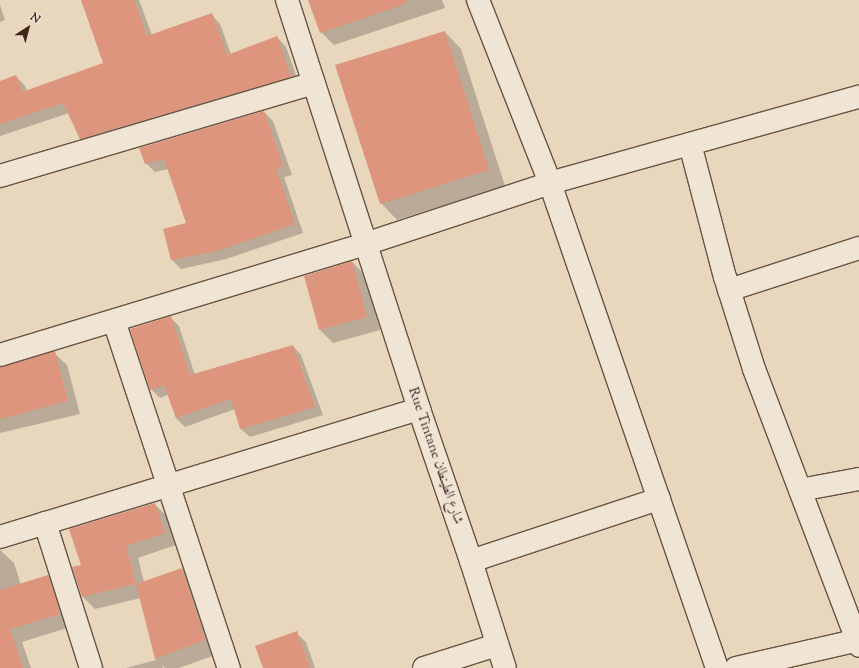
<!DOCTYPE html>
<html>
<head>
<meta charset="utf-8">
<style>
  body { margin:0 }
  #map { position:relative; width:859px; height:668px; overflow:hidden; background:#e8d6bd; font-family:"Sorts Mill Goudy",Amiri,serif }
  div>[style] { position:absolute }
  .shadow>* { inset:0; background:#0003 }
  .building>* { inset:0; background:#de957d }
  .roads { filter:drop-shadow(1px 0 #685344) drop-shadow(-1px 0 #685344) drop-shadow(0 1px #685344) drop-shadow(0 -1px #685344) }
  .minor>* { height:22px; margin:-11px; padding:0 11px; transform-origin:11px; border-radius:11px; background:#f0e4d4 }
  .tertiary>* { height:22px; margin:-11px; padding:0 11px; transform-origin:11px; border-radius:11px; background:#f0e4d4 }
  span { translate:-50% -50%; white-space:nowrap; text-align:center; line-height:1.15; -webkit-text-stroke:4px #f0e4d4; paint-order:stroke }
  .street-label { font-size:14px; color:#3d271b }
  .north { position:absolute; left:8px; top:8px; width:40px; height:40px; -webkit-text-stroke:3px #f0e4d4; paint-order:stroke; rotate:36deg; font-size:11px; font-weight:700; line-height:16px; text-align:center; color:#3d271b }
  .north::after { content:''; display:block; margin:auto; width:14px; height:18px; background:#3d271b; clip-path:polygon(50% 0,100% 100%,50% 72%,0 100%) }
</style>
</head>
<body>
<div id="map">
  <div class="shadow">
    <div style="clip-path:polygon(82px 0,139px 0,152px 35px,211px 14px,220px 24px,231px 54px,277px 37px,286px 47px,300px 86px,90px 148px,80px 139px,69px 113px,0 136px,0 82px,16px 76px,25px 86px,27px 91px,105px 64px)"></div>
    <div style="clip-path:polygon(310px 0,442px 0,445px 8px,334px 45px,321px 32px)"></div>
    <div style="clip-path:polygon(0 5px,5px 20px,0 22px)"></div>
    <div style="clip-path:polygon(445px 32px,461px 49px,505px 186px,397px 220px,381px 203px)"></div>
    <div style="clip-path:polygon(264px 112px,273px 121px,292px 175px,284px 177px,303px 233px,226px 259px,181px 269px,172px 260px,187px 224px,169px 169px,155px 172px,146px 163px)"></div>
    <div style="clip-path:polygon(352px 262px,365px 275px,380px 330px,333px 343px,320px 330px)"></div>
    <div style="clip-path:polygon(170px 317px,179px 326px,195px 375px,293px 346px,301px 355px,323px 415px,250px 437px,241px 429px,235px 409px,185px 427px,176px 418px,168px 395px,160px 398px,151px 389px)"></div>
    <div style="clip-path:polygon(54px 353px,67px 365px,80px 414px,0 433px,0 368px)"></div>
    <div style="clip-path:polygon(154px 504px,167px 516px,176px 545px,138px 558px,144px 582px,182px 569px,195px 583px,218px 654px,179px 668px,165px 668px,162px 665px,163px 668px,126px 668px,156px 660px,141px 598px,95px 609px,83px 597px,82px 565px)"></div>
    <div style="clip-path:polygon(0 550px,14px 563px,21px 585px,48px 576px,61px 589px,73px 626px,22px 642px,31px 668px,0 668px)"></div>
    <div style="clip-path:polygon(296px 633px,306px 642px,315px 668px,264px 668px)"></div>
  </div>
  <div class="building">
    <div style="clip-path:polygon(81px 0,134px 0,147px 36px,212px 13px,227px 55px,277px 36px,291px 77px,80px 139px,63px 103px,0 124px,0 81px,16px 75px,22px 92px,103px 63px)"></div>
    <div style="clip-path:polygon(308px 0,405px 0,405px 4px,320px 33px)"></div>
    <div style="clip-path:polygon(445px 31px,489px 170px,380px 204px,335px 65px)"></div>
    <div style="clip-path:polygon(264px 111px,283px 166px,276px 168px,295px 224px,217px 251px,171px 260px,163px 229px,186px 223px,164px 159px,145px 164px,139px 148px)"></div>
    <div style="clip-path:polygon(352px 261px,367px 317px,319px 330px,304px 276px)"></div>
    <div style="clip-path:polygon(171px 316px,190px 375px,293px 345px,315px 407px,240px 429px,231px 399px,176px 418px,164px 385px,150px 390px,130px 329px)"></div>
    <div style="clip-path:polygon(55px 351px,68px 401px,0 419px,0 367px)"></div>
    <div style="clip-path:polygon(155px 503px,165px 533px,126px 546px,136px 584px,82px 597px,72px 567px,81px 565px,69px 529px)"></div>
    <div style="clip-path:polygon(182px 568px,205px 640px,155px 659px,136px 584px)"></div>
    <div style="clip-path:polygon(48px 575px,61px 614px,10px 629px,23px 668px,0 668px,0 590px)"></div>
    <div style="clip-path:polygon(297px 631px,310px 668px,263px 668px,255px 646px)"></div>
  </div>
  <div class="roads">
    <div class="minor">
      <div style="left:287px;top:0;width:430px;rotate:72.1deg"></div>
      <div style="left:419px;top:409px;width:161px;rotate:71.1deg"></div>
      <div style="left:471px;top:561px;width:112px;rotate:72.4deg"></div>
      <div style="left:478px;top:0;width:197px;rotate:68.5deg"></div>
      <div style="left:550px;top:183px;width:513px;rotate:71deg"></div>
      <div style="left:690px;top:144px;width:138px;rotate:75.3deg"></div>
      <div style="left:725px;top:277px;width:96px;rotate:72.5deg"></div>
      <div style="left:754px;top:369px;width:296px;rotate:69.2deg"></div>
      <div style="left:0;top:176px;width:327px;rotate:-16.5deg"></div>
      <div style="left:729px;top:290px;width:137px;rotate:-17.9deg"></div>
      <div style="left:114px;top:321px;width:366px;rotate:71.7deg"></div>
      <div style="left:800px;top:490px;width:60px;rotate:-10.6deg"></div>
      <div style="left:45px;top:523px;width:152px;rotate:72.4deg"></div>
      <div style="left:0;top:537px;width:438px;rotate:-17deg"></div>
      <div style="left:471px;top:561px;width:198px;rotate:-18.3deg"></div>
      <div style="left:424px;top:668px;width:77px;rotate:-17.5deg"></div>
      <div style="left:736px;top:668px;width:126px;rotate:-12.8deg"></div>
    </div>
    <div class="tertiary">
      <div style="left:0;top:355px;width:382px;rotate:-16.9deg"></div>
      <div style="left:365px;top:244px;width:195px;rotate:-18.2deg"></div>
      <div style="left:550px;top:183px;width:321px;rotate:-15.6deg"></div>
    </div>
  </div>
  <div class="street-label">
    <span style="left:435px;top:456px;rotate:71deg">Rue Tintane شارع الطينطان</span>
  </div>
  <div class="north">N</div>
</div>
</body>
</html>
